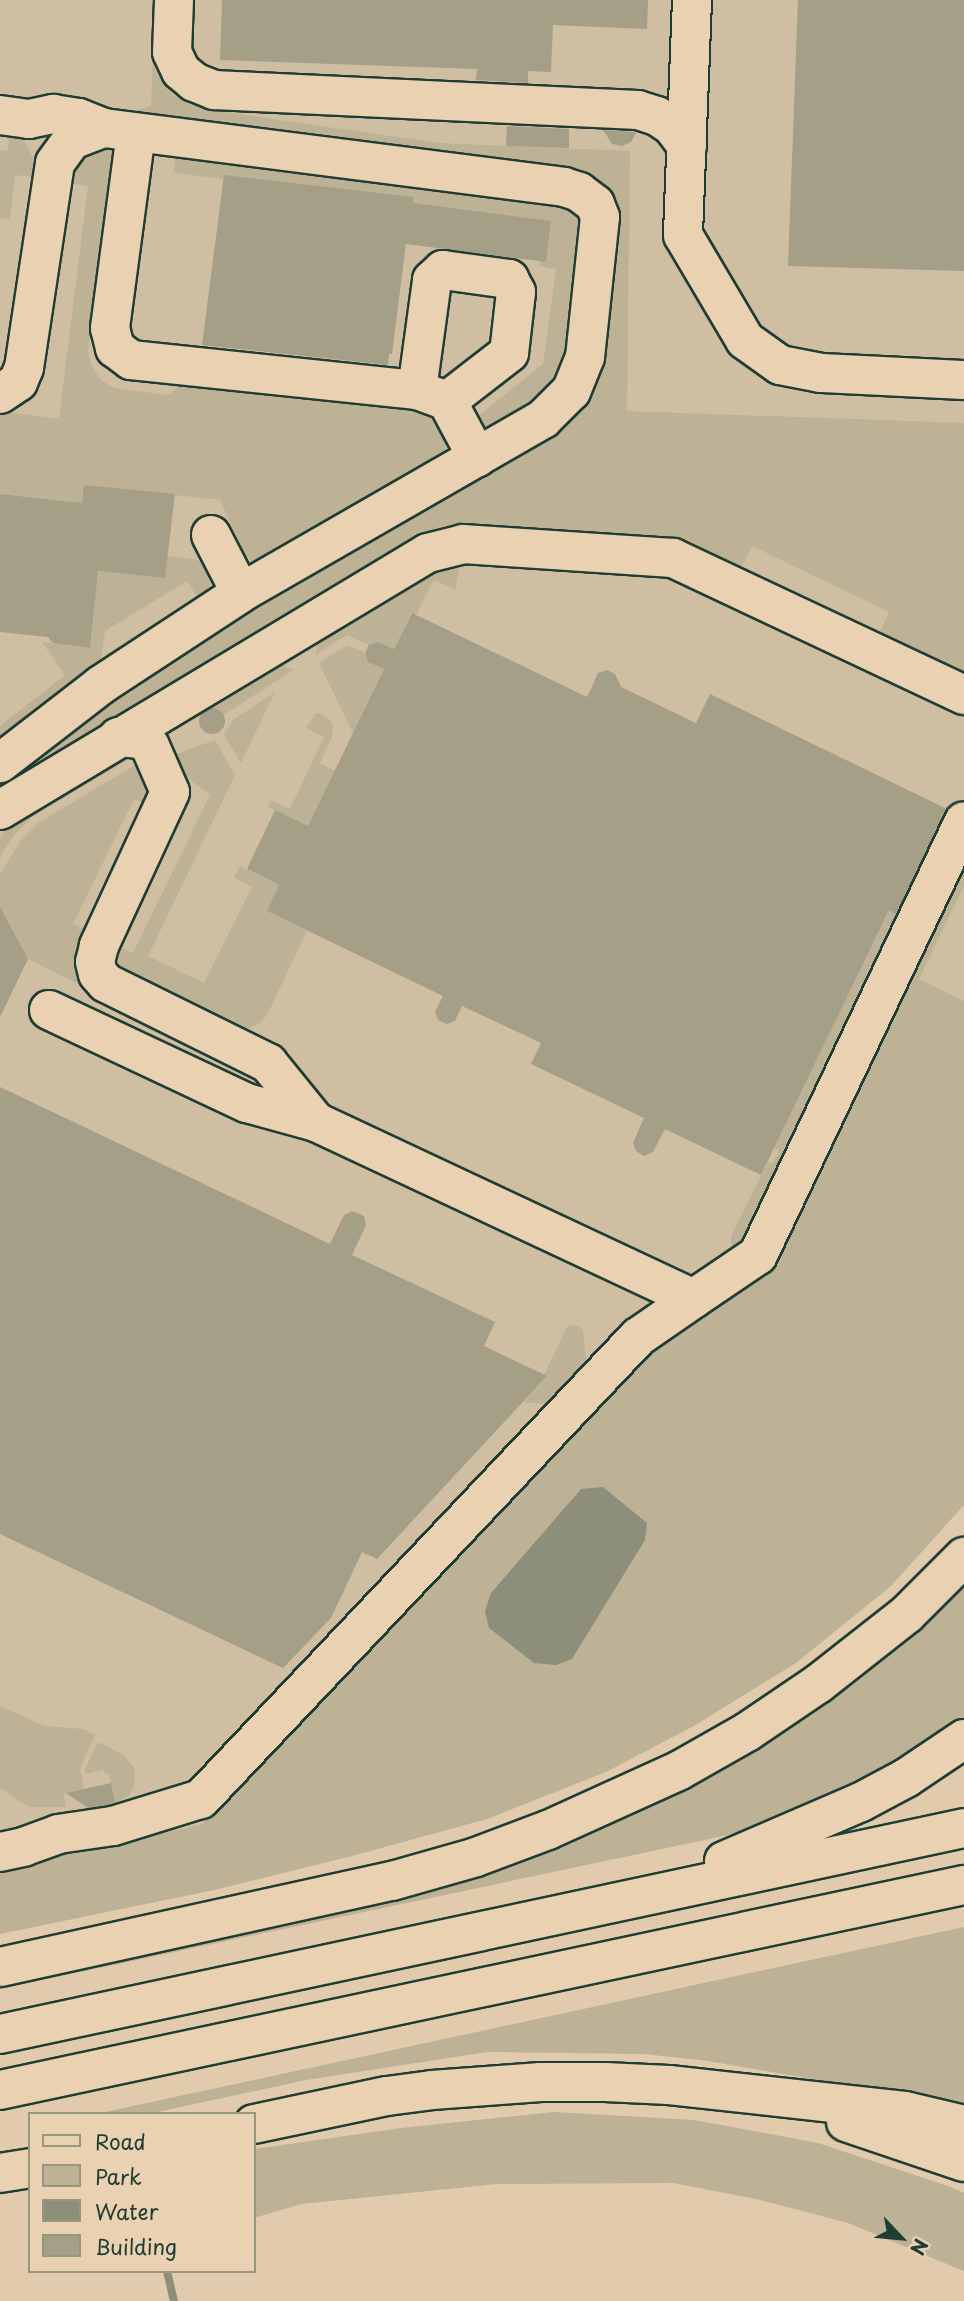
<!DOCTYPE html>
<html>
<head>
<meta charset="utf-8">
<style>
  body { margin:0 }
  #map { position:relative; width:964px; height:2301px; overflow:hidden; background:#e1cbac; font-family:"Playpen Sans",sans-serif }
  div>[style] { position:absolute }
  .built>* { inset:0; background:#cfbea1 }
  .green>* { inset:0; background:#bdb196 }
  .water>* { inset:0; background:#8e8f7a }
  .stream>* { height:8px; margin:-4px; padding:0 4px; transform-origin:4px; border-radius:4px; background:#8e8f7a }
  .building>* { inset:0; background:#a59f87 }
  .round { border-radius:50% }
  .roads { filter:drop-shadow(2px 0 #1f3d34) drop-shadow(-2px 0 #1f3d34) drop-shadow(0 2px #1f3d34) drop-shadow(0 -2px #1f3d34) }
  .minor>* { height:38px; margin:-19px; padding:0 19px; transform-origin:19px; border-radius:19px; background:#e9d1b1 }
  .highway>* { height:38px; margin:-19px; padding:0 19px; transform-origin:19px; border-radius:19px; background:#e9d1b1 }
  span { translate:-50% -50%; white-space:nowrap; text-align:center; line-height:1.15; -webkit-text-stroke:5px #e9d1b1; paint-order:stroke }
  .legend { position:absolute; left:28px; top:2112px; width:228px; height:161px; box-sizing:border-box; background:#e9d1b1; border:2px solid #98967f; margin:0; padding:9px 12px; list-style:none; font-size:21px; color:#1f3d34 }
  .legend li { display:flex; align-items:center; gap:14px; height:35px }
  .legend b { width:35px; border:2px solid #98967f }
  .north { position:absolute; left:866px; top:2203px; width:70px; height:70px; -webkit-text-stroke:5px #e9d1b1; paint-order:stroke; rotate:116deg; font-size:19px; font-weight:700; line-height:28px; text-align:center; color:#1f3d34 }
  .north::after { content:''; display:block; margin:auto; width:24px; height:32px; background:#1f3d34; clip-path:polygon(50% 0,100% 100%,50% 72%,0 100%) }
</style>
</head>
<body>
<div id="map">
  <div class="built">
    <div style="clip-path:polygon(0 0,964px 0,964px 1131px,217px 1849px,0 1919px)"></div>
  </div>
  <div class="green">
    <div style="clip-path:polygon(153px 55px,156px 72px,173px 95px,190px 105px,218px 111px,438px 143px,630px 151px,627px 411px,964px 423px,964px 675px,879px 635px,889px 612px,752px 546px,740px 570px,680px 544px,440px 526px,0 798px,0 779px,105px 700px,234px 616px,566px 420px,616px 214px,116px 116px,151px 106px)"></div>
    <div style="clip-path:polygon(10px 131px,24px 140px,33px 158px,32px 177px,15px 175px,10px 220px,0 218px,0 150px,8px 151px)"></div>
    <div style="clip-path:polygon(84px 146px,112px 147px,113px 152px,88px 353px,92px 367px,101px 380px,114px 388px,168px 395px,189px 379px,417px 408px,440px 424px,446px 447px,440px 458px,262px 563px,252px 561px,246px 556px,220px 500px,85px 485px,82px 503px,0 494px,0 411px,59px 419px,88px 186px,64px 182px)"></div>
    <div style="clip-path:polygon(176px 155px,553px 196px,584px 213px,571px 355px,550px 393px,489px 431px,477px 417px,543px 364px,556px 269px,539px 266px,545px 225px,407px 205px,407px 200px,174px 173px)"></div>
    <div style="clip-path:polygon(167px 556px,199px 560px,206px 568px,211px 588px,206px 597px,200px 601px,187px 581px,105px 631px,100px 666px,0 743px,0 726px,65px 675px,42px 642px,90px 648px,95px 599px,75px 569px,165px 578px)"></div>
    <div style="clip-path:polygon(450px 563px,459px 570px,455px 589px,434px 580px,416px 615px,411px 613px,394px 649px,378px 642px,369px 645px,347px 635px,315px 655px,322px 633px)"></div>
    <div style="clip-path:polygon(347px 645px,365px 653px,368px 662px,384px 669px,353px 733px,319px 663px)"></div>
    <div style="clip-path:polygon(278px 661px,293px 670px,222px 716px,218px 709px,208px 706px)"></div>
    <div style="clip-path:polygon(275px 692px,241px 763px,224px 735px,233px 720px)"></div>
    <div style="clip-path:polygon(316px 713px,323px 714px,332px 723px,333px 734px,320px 763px,335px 771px,308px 827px,268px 807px,271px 800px,290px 809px,324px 737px,306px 728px)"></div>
    <div style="clip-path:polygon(215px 740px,235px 775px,148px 956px,204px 983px,252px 887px,234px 878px,240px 866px,280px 886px,267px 911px,307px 931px,267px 1015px,259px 1024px,240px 1031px,114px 972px,113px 944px,133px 953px,210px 795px,181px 773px,171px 756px)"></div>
    <div style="clip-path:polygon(107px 755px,132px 757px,33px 816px,14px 835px,0 857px,0 837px,26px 807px)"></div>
    <div style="clip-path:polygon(140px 762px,156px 809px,134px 799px,73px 924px,92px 933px,92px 991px,28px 959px,0 921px,0 874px,21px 840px,38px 823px)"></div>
    <div style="clip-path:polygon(964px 859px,964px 886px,919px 979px,964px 1001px,964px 1505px,891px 1586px,796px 1663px,692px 1727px,606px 1772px,487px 1819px,352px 1856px,214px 1890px,0 1934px,0 1867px,201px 1825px,599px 1396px,767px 1261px)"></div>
    <div style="clip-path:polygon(889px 910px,906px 918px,748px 1244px,736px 1249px,731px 1244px,731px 1236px,768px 1162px,773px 1164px,779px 1151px,774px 1148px)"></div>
    <div style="clip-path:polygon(568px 1325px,578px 1326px,583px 1330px,586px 1360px,582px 1369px,551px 1401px,543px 1404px,524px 1402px,547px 1377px,544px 1375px)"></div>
    <div style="clip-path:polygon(964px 1572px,964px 1723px,897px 1770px,752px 1830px,0 1989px,0 1979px,575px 1834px)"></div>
    <div style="clip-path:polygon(0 1706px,44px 1726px,83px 1729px,95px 1735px,80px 1769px,84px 1789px,63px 1793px,66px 1807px,29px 1807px,0 1788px)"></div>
    <div style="clip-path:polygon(98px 1742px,124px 1755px,134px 1768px,135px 1782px,130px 1795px,115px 1803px,109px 1774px,105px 1774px,104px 1770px,86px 1774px,85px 1769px)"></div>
    <div style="clip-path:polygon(964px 1927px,964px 2111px,859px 2087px,708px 2061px,644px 2054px,487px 2052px,306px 2080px,148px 2114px,96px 2114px)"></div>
    <div style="clip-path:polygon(554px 2112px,694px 2120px,818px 2143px,951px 2187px,964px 2193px,964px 2271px,848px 2223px,756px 2199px,673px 2183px,497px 2184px,301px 2204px,254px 2218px,254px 2149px,401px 2128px)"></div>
  </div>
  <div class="water">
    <div style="clip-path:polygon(603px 1487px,647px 1523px,645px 1540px,572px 1659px,556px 1665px,534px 1663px,489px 1628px,485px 1611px,491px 1593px,581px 1489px)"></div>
  </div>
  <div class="stream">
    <div style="left:167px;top:2271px;width:31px;rotate:77deg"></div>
  </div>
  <div class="building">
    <div style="clip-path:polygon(222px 0,648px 0,647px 29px,553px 25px,551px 72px,528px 71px,528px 83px,476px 80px,477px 69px,220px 60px)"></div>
    <div style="clip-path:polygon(798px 0,964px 0,964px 271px,788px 266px)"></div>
    <div style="clip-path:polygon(507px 126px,569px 129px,569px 148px,506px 146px)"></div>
    <div style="clip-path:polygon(603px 130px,634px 132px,636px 133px,631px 142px,622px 146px,612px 144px)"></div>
    <div style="clip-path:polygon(224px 175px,413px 197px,413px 203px,551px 221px,546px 262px,406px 244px,392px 354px,389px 354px,388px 365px,202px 345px)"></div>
    <div style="clip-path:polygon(84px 485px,175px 494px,165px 578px,98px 571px,90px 648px,53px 643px,48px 637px,0 632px,0 494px,82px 503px)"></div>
    <div style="clip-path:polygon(412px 613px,587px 697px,598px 673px,607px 670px,615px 674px,621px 687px,696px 723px,710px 694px,947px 809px,896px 914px,889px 910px,761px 1175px,665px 1129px,653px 1152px,644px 1156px,636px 1151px,633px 1143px,644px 1118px,531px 1064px,541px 1043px,462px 1006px,455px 1021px,447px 1024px,438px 1020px,435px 1012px,443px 996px,267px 911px,279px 885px,247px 869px,275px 810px,308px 826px,384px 669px,368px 662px,365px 653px,369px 645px,378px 642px,394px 649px)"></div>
    <div class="round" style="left:199px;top:708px;width:26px;height:26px"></div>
    <div style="clip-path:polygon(0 907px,28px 959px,0 1017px)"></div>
    <div style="clip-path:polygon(0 1087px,330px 1244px,344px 1215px,352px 1211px,364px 1216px,366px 1225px,352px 1255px,495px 1322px,484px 1346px,547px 1376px,377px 1559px,362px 1552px,331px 1618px,283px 1668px,0 1534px)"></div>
    <div style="clip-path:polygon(111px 1783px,115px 1802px,108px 1805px,88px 1808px,66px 1793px)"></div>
  </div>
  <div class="roads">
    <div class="minor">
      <div style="left:174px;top:0;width:52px;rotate:92.2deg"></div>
      <div style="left:172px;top:52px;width:21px;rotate:65deg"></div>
      <div style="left:181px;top:71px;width:17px;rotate:40deg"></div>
      <div style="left:194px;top:82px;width:22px;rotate:22deg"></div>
      <div style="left:214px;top:90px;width:424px;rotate:2.7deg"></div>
      <div style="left:638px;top:110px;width:20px;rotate:18deg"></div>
      <div style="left:657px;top:116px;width:18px;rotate:34deg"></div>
      <div style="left:672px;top:126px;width:25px;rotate:53deg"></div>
      <div style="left:692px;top:0;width:235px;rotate:92.2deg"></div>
      <div style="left:683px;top:235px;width:122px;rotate:59.4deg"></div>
      <div style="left:745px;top:340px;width:43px;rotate:35.5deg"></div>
      <div style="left:780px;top:365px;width:42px;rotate:11deg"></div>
      <div style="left:821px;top:373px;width:143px;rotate:2.8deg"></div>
      <div style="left:0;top:115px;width:29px;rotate:8deg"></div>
      <div style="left:29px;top:119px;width:25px;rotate:-12deg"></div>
      <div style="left:53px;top:114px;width:26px;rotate:9deg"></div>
      <div style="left:79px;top:118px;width:27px;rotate:22deg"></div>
      <div style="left:104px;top:128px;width:464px;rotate:7.3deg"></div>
      <div style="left:564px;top:187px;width:16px;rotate:18deg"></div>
      <div style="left:579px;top:192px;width:20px;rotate:37deg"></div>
      <div style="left:595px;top:204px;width:14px;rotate:69deg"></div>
      <div style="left:600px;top:217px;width:141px;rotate:96.1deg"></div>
      <div style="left:585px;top:357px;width:37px;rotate:112deg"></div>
      <div style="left:571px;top:391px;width:40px;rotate:135deg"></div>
      <div style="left:543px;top:419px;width:349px;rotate:150.1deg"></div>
      <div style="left:241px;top:593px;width:168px;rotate:146.7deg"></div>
      <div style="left:101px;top:685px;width:128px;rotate:142.3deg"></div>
      <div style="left:136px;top:133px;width:197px;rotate:97.6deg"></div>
      <div style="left:110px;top:328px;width:21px;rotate:76deg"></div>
      <div style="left:115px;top:348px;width:20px;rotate:37deg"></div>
      <div style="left:131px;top:360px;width:288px;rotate:6deg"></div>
      <div style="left:417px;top:390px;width:32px;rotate:20deg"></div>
      <div style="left:447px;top:401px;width:64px;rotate:61.8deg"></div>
      <div style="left:417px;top:390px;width:111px;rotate:-82.2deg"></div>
      <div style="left:432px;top:280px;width:15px;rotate:-42deg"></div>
      <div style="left:443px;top:270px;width:67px;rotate:7.8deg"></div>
      <div style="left:509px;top:279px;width:15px;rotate:62deg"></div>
      <div style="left:516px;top:292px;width:61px;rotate:96.5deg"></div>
      <div style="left:509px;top:353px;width:78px;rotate:142.3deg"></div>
      <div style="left:0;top:394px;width:22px;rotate:-34deg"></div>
      <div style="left:18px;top:382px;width:15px;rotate:-67deg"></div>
      <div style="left:24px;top:368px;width:207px;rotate:-81.4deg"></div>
      <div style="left:55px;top:163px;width:29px;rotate:-54deg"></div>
      <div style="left:72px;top:140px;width:34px;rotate:-21deg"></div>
      <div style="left:211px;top:535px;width:65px;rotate:62.7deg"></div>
      <div style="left:118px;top:737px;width:23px;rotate:5deg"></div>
      <div style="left:141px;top:739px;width:11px;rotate:38deg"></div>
      <div style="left:150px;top:746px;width:50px;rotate:66.5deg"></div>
      <div style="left:170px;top:792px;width:170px;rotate:114.8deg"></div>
      <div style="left:99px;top:946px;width:16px;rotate:104deg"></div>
      <div style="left:95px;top:962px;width:12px;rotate:76deg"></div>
      <div style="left:98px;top:974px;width:12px;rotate:48deg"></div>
      <div style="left:106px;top:983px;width:181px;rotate:26.3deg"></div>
      <div style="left:268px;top:1063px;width:76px;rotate:50.9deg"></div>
      <div style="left:316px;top:1122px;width:416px;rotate:25.1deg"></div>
      <div style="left:693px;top:1299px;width:78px;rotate:-34.1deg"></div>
      <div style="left:758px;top:1255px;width:480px;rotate:-64.6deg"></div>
      <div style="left:0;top:810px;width:499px;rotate:-31deg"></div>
      <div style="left:428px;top:553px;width:36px;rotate:-14deg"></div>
      <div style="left:463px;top:544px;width:210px;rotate:3.8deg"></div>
      <div style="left:673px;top:558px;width:322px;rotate:25.2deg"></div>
      <div style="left:49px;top:1010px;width:219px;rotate:25.2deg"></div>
      <div style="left:247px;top:1103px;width:72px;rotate:15.4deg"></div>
      <div style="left:0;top:1852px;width:24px;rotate:-12deg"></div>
      <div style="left:23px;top:1847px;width:37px;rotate:-20deg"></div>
      <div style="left:58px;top:1834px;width:56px;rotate:-8.3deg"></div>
      <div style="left:113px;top:1826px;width:92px;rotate:-17.1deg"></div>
      <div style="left:201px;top:1799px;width:636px;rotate:-46.59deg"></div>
      <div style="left:638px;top:1337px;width:67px;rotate:-34.6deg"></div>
    </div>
    <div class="highway">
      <div style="left:724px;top:1861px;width:149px;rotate:-23.3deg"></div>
      <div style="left:861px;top:1802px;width:51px;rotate:-28.1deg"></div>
      <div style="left:906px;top:1778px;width:70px;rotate:-33.9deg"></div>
      <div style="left:0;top:1967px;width:401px;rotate:-12.4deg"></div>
      <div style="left:392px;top:1881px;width:87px;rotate:-15.9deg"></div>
      <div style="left:476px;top:1857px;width:77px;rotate:-20.6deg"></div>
      <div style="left:548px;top:1830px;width:145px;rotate:-24.4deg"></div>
      <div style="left:680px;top:1770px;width:77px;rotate:-29.6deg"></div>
      <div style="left:747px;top:1732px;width:86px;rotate:-34.1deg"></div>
      <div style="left:818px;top:1684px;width:113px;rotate:-38.2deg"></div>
      <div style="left:907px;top:1614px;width:81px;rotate:-45deg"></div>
      <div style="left:0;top:2034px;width:986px;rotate:-12.06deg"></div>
      <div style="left:0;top:2090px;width:986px;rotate:-12.01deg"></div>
      <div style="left:846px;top:2122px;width:125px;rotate:18.7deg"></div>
      <div style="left:254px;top:2124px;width:136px;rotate:-11.9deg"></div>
      <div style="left:387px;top:2096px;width:45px;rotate:-7.6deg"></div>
      <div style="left:432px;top:2090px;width:109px;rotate:-4.2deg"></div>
      <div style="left:541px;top:2082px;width:64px"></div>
      <div style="left:605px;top:2082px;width:64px;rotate:2.7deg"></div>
      <div style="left:669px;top:2085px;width:237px;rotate:6.3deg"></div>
      <div style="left:905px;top:2111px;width:61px;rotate:13.3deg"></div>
      <div style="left:0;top:2173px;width:30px;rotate:-9deg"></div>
    </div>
  </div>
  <ul class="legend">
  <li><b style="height:9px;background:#e9d1b1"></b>Road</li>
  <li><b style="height:19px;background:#bdb196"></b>Park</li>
  <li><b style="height:19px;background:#8e8f7a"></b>Water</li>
  <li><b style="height:19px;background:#a59f87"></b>Building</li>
  </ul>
  <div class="north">N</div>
</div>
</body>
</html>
